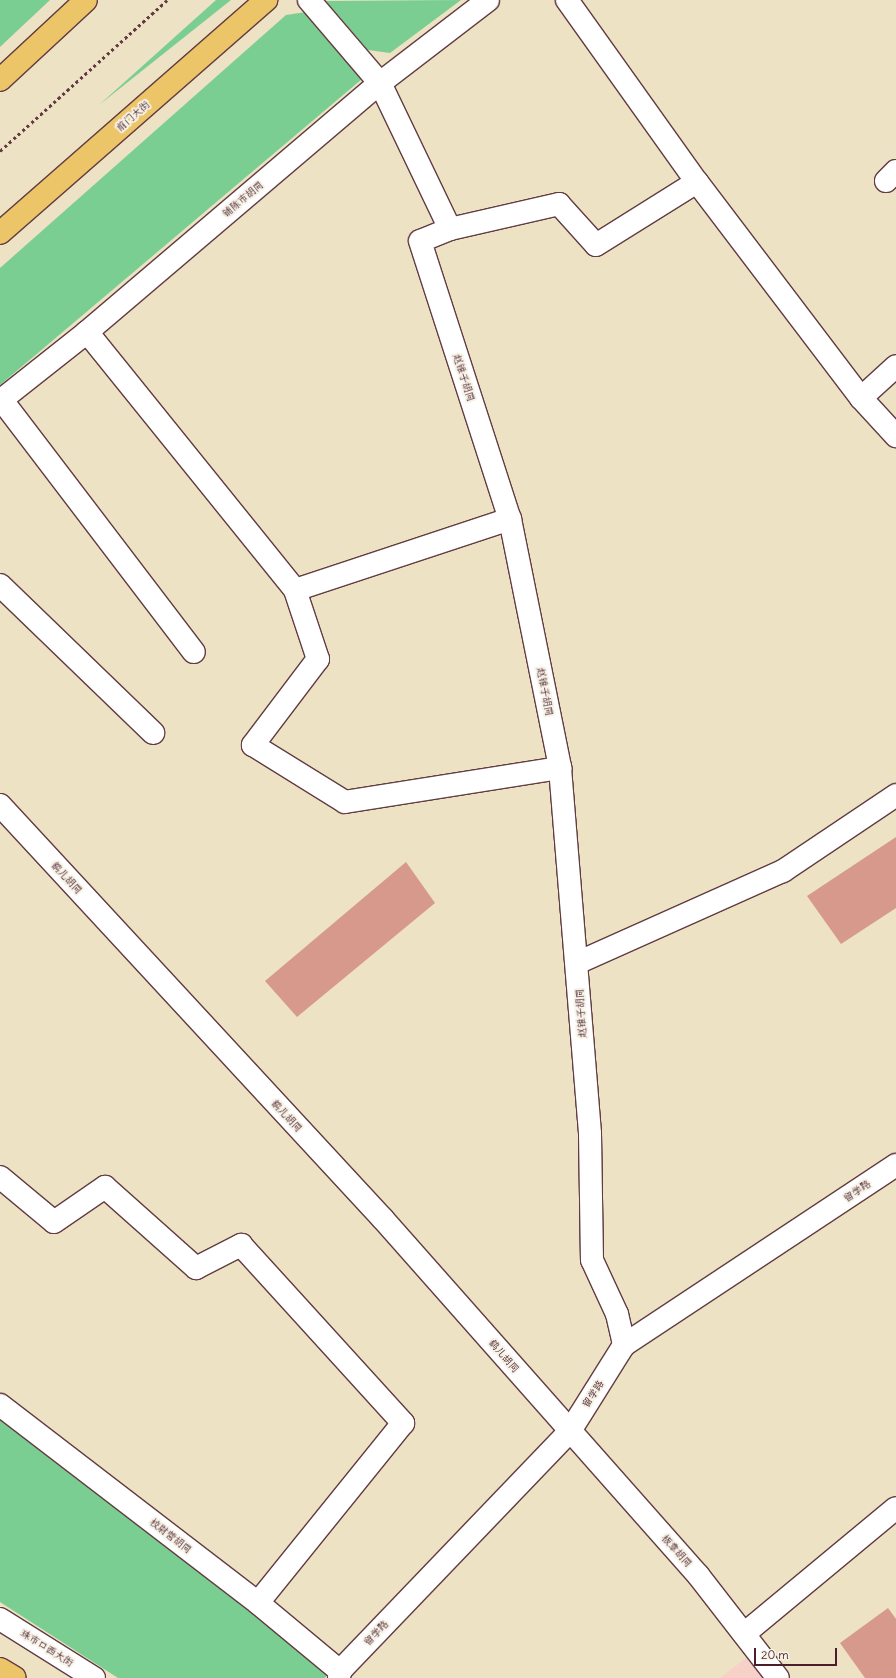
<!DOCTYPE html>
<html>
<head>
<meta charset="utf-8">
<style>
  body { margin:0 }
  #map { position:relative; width:896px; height:1678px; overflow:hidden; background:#ede2c3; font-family:Delius,"LXGW WenKai TC",sans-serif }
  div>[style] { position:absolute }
  .built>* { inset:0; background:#f7d1c7 }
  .green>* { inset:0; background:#7bce91 }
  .building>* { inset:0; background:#d6998c }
  .path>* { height:2.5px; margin-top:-1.25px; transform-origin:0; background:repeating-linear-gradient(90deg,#623c42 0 3px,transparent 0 6px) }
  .roads { filter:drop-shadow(1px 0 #623c42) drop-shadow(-1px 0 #623c42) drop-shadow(0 1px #623c42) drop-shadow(0 -1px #623c42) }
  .minor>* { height:22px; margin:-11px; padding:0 11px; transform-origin:11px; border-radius:11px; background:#fff }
  .major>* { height:22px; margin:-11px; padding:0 11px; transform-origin:11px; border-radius:11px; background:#edc569 }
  span { translate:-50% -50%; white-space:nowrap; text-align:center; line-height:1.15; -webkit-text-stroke:4px #f7f3e8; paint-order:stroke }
  .street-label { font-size:10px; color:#4a1f2b }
  .scale { position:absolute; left:754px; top:1648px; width:83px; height:18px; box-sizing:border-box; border:2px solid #4a1f2b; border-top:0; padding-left:5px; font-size:12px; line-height:14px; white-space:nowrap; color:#4a1f2b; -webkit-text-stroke:3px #f7f3e8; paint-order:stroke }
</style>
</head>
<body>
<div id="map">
  <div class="built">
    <div style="clip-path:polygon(751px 1654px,771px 1678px,720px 1678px)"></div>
  </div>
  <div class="green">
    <div style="clip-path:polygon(0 0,50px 0,0 47px)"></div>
    <div style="clip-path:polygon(216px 0,231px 0,99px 105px)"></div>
    <div style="clip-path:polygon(461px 0,390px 53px,368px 50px,326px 1px)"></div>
    <div style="clip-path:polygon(306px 12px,362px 79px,0 385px,0 268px,286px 15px)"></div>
    <div style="clip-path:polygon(0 1414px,330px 1671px,325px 1678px,118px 1678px,0 1602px)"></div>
  </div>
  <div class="building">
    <div style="clip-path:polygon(896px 837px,896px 908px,841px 944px,807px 896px)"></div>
    <div style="clip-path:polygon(406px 862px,435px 903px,297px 1017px,265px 981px)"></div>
    <div style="clip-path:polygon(888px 1608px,896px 1619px,896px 1678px,865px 1678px,840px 1643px)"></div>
  </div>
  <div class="path">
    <div style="left:0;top:151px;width:225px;rotate:-42.1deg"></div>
  </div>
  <div class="roads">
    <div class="minor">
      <div style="left:309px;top:0;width:109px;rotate:49.5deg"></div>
      <div style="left:380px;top:83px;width:162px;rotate:64.4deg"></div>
      <div style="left:450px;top:229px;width:32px;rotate:158deg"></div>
      <div style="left:420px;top:241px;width:292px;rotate:72.1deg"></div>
      <div style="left:510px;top:519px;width:254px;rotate:78.6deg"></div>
      <div style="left:560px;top:768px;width:367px;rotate:85.3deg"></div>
      <div style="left:590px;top:1134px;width:126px;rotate:89.1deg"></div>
      <div style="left:592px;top:1260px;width:60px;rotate:65.2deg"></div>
      <div style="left:617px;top:1314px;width:32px;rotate:77deg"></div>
      <div style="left:567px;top:0;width:224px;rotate:54.5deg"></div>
      <div style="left:697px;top:182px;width:271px;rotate:52.8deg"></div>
      <div style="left:861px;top:398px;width:52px;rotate:47.4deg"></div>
      <div style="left:886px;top:181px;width:14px;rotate:-45deg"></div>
      <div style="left:450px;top:229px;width:112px;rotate:-12.9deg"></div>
      <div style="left:559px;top:204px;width:55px;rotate:47.9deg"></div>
      <div style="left:596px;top:245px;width:119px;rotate:-32deg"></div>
      <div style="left:87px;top:332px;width:331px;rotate:51.1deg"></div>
      <div style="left:861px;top:398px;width:47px;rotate:-42.4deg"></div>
      <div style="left:1px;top:399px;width:318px;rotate:52.7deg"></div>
      <div style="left:0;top:401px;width:111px;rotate:-38.4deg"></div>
      <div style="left:87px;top:332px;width:385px;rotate:-40.4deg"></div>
      <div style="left:380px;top:83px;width:136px;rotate:-37.5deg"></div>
      <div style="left:510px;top:519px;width:226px;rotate:161.7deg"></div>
      <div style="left:295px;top:590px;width:73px;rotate:71.6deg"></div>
      <div style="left:318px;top:659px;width:108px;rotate:127.1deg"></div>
      <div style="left:253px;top:745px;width:108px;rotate:31.8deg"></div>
      <div style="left:345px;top:802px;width:218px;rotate:-9deg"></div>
      <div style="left:0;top:585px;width:213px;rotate:44deg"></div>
      <div style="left:0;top:805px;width:564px;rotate:47.23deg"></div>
      <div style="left:383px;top:1219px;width:475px;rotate:48.5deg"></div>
      <div style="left:698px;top:1575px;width:130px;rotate:52.2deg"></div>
      <div style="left:577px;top:963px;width:226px;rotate:-24.1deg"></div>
      <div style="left:783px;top:871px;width:136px;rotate:-33.9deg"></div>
      <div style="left:0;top:1177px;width:70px;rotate:39.8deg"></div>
      <div style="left:54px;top:1222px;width:62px;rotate:-34.5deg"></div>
      <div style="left:105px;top:1187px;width:122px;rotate:41.7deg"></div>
      <div style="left:196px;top:1268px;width:51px;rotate:-27.1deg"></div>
      <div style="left:241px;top:1245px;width:241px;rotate:47.7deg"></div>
      <div style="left:403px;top:1423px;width:231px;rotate:128.9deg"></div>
      <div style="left:0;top:1405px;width:325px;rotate:37.5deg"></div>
      <div style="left:258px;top:1603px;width:107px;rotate:39.7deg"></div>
      <div style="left:0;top:1619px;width:111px;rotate:32.1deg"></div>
      <div style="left:744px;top:1634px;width:197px;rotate:-39.7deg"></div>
      <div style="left:339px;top:1678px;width:7px;rotate:-82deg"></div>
      <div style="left:340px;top:1671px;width:332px;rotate:-46.2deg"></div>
      <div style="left:570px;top:1431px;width:102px;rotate:-57.9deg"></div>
      <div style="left:624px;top:1345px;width:326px;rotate:-33.5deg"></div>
    </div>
    <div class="major">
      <div style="left:0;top:80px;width:117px;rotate:-42.9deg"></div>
      <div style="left:0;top:233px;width:354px;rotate:-41.2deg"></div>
      <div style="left:0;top:1669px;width:17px;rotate:31deg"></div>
    </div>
  </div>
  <div class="street-label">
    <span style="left:133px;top:116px;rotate:-41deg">前门大街</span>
    <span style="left:243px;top:199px;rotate:-40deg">铺陈市胡同</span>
    <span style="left:464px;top:378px;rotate:72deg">赵锥子胡同</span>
    <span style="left:545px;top:692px;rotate:79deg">赵锥子胡同</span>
    <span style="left:67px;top:878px;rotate:47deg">鹞儿胡同</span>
    <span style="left:581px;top:1013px;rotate:-94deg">赵锥子胡同</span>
    <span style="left:287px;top:1116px;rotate:47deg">鹞儿胡同</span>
    <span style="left:857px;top:1191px;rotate:-34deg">留学路</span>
    <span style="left:504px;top:1356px;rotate:49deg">鹞儿胡同</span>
    <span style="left:593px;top:1394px;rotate:-57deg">留学路</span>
    <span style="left:171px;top:1536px;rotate:38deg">校尉营胡同</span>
    <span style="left:677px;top:1551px;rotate:48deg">板章胡同</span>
    <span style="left:376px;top:1633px;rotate:-46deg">留学路</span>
    <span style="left:47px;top:1648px;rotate:32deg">珠市口西大街</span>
  </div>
  <div class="scale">20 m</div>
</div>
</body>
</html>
